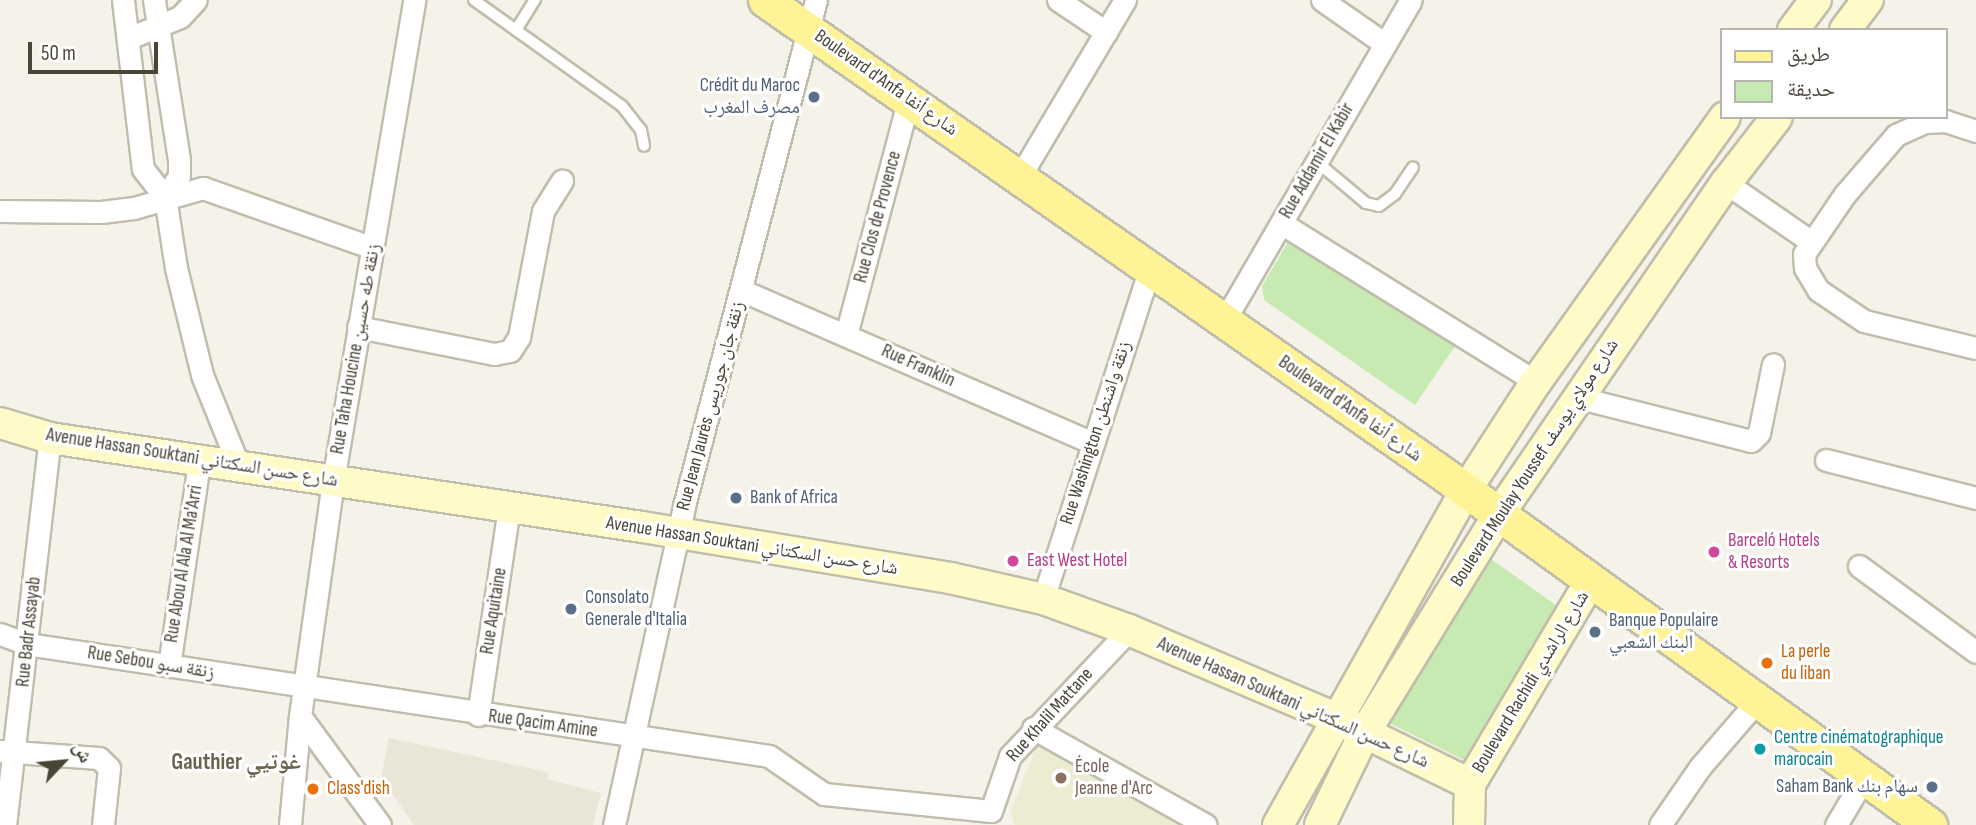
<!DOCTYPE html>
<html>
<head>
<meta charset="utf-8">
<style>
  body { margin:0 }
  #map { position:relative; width:1976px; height:825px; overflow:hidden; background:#f5f3e9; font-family:"Sofia Sans Condensed","Noto Naskh Arabic",sans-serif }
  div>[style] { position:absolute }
  .residential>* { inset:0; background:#e9e6d7 }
  .education>* { inset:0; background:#eeebd3 }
  .green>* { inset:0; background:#c7e9b2 }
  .roads { filter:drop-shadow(2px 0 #c1bdac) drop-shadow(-2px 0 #c1bdac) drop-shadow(0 2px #c1bdac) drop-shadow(0 -2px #c1bdac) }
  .lane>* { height:10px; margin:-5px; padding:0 5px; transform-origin:5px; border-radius:5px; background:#fff }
  .street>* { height:21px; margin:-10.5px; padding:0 10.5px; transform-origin:10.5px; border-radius:10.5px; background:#fff }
  .secondary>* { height:30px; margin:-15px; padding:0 15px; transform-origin:15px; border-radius:15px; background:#fffbc9 }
  .primary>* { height:33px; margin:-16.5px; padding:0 16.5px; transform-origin:16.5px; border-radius:16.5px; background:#fff398 }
  .dots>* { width:19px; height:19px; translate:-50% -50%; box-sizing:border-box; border:4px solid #fff; border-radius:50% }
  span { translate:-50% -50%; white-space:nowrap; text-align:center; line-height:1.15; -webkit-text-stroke:6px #fff; paint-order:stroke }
  .street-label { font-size:19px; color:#494537 }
  .service-label { font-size:19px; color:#4e5e75 }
  .right { translate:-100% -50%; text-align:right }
  .left { translate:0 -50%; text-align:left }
  .hotel-label { font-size:19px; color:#b23c85 }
  .food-label { font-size:19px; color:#c56008 }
  .culture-label { font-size:19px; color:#0d838f }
  .education-label { font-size:19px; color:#785e54 }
  .quarter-label { font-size:23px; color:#6c654e; font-weight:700 }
  .legend { position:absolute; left:1720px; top:28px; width:228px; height:91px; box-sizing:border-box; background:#fff; border:2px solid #b6b5af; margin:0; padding:9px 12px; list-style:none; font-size:21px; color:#494537 }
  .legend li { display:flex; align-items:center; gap:14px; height:35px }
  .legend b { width:35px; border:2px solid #b6b5af }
  .north { position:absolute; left:28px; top:727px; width:70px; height:70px; -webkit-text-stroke:5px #fff; paint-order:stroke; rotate:64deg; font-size:19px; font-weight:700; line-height:28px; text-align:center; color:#494537 }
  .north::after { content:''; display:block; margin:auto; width:24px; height:32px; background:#494537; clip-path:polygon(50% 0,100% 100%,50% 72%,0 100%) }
  .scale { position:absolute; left:28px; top:42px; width:130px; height:32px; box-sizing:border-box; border:4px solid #494537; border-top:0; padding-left:9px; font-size:21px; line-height:24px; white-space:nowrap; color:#494537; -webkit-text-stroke:5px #fff; paint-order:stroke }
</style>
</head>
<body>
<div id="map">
  <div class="residential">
    <div style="clip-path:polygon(389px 738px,548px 772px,547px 779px,601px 793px,593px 825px,414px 825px,381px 778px)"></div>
  </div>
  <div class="education">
    <div style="clip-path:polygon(1038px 743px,1185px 825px,1015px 825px,1010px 812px)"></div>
  </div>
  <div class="green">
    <div style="clip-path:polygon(1288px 242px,1455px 346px,1415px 405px,1264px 300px,1262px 286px)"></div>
    <div style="clip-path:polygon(1484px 554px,1560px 608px,1464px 760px,1383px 720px)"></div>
  </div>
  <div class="roads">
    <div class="lane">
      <div style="left:474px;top:0;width:182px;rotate:35.6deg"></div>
      <div style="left:622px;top:106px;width:31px;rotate:52deg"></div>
      <div style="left:641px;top:130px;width:16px;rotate:79deg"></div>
      <div style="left:516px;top:30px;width:36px;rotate:-58deg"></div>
      <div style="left:1317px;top:162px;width:64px;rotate:39.9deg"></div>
      <div style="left:1366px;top:203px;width:13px;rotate:13deg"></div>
      <div style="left:1379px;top:206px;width:20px;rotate:-37deg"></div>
      <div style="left:1395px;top:194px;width:32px;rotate:-56deg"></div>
    </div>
    <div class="street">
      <div style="left:123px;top:0;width:170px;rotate:83.3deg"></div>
      <div style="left:143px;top:169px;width:36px;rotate:52deg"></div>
      <div style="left:165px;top:197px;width:72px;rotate:81.2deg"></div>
      <div style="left:176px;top:268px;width:110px;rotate:76.3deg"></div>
      <div style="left:202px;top:375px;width:101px;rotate:68deg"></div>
      <div style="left:154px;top:0;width:161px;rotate:81.1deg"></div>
      <div style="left:179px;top:159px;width:17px;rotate:90deg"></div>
      <div style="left:179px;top:176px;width:25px;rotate:124deg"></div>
      <div style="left:1058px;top:0;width:58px;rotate:33.7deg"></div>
      <div style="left:1322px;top:0;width:77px;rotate:34.9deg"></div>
      <div style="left:129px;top:38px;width:55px;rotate:-22.4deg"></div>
      <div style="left:180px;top:17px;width:23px;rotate:-47deg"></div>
      <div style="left:1976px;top:131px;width:32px;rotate:-162deg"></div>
      <div style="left:1946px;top:121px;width:21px;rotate:177deg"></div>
      <div style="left:1925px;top:122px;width:32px;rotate:156deg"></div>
      <div style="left:1896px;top:135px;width:78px;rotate:130.8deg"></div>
      <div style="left:1845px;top:194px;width:73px;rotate:124.3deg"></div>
      <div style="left:1804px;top:254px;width:14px;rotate:86deg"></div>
      <div style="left:1805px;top:268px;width:26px;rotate:59deg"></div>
      <div style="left:1818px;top:290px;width:55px;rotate:34deg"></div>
      <div style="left:1864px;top:321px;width:115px;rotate:13.6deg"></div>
      <div style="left:1020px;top:176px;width:205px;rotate:-59.2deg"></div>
      <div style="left:1726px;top:183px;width:102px;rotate:34.6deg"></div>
      <div style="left:0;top:211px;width:101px;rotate:0.6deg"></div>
      <div style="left:101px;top:212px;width:33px;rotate:-7deg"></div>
      <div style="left:134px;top:208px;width:72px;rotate:-16.2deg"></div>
      <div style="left:203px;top:188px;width:180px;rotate:19.4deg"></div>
      <div style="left:1281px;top:223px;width:301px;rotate:31.9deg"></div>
      <div style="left:741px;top:290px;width:384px;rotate:23.5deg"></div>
      <div style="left:1224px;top:321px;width:371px;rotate:-59.8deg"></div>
      <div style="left:358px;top:327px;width:139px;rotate:11.2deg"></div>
      <div style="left:494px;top:354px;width:16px;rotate:-11deg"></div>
      <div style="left:510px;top:351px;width:17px;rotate:-57deg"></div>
      <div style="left:519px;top:337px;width:128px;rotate:-79.2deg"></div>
      <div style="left:543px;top:211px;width:36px;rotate:-58deg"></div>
      <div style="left:846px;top:335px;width:244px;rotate:-75.1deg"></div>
      <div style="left:1576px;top:397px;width:180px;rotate:14.1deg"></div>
      <div style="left:1751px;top:441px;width:11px;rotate:-45deg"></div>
      <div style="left:1759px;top:433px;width:70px;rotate:-78.5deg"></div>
      <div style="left:1826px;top:460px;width:155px;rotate:14.2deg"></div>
      <div style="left:1859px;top:566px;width:145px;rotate:36.3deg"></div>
      <div style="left:1043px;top:599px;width:348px;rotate:-72.1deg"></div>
      <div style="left:0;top:634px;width:29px;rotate:20deg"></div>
      <div style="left:27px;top:644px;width:750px;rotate:8.58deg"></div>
      <div style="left:769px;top:756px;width:67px;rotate:34.6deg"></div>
      <div style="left:824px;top:794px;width:168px;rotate:5.8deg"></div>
      <div style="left:169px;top:666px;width:205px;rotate:-81.6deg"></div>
      <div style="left:478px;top:715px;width:209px;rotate:-81.5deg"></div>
      <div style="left:300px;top:716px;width:135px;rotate:53.7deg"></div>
      <div style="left:1033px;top:728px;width:198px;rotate:29.3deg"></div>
      <div style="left:0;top:751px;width:99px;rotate:4deg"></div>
      <div style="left:99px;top:758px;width:14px;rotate:45deg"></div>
      <div style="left:109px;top:768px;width:57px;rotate:96deg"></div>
      <div style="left:991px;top:811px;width:58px;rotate:-70.9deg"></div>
      <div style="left:1010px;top:756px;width:173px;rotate:-46.6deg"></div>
      <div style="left:5px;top:825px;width:390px;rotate:-83.4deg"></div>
      <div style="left:290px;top:825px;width:109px;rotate:-84.8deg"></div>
      <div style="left:300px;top:716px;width:237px;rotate:-82deg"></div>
      <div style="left:333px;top:481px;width:488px;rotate:-80.4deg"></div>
      <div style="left:614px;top:825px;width:327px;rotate:-77.6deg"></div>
      <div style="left:684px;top:506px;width:523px;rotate:-75.38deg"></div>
      <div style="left:1660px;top:825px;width:70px;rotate:-55.4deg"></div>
      <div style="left:1700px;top:767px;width:89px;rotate:-49.1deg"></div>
      <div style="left:1836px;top:825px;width:57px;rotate:-59.4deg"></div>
    </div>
    <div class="secondary">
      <div style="left:1793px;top:30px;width:38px;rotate:-53deg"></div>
      <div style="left:1845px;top:30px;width:38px;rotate:-53deg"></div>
      <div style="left:0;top:423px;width:52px;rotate:16.7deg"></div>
      <div style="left:50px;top:438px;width:599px;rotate:8.55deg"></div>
      <div style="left:642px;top:527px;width:312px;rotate:9.4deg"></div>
      <div style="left:950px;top:578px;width:95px;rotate:12.7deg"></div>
      <div style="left:1043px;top:599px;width:91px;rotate:19.8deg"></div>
      <div style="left:1129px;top:630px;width:224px;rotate:23.1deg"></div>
      <div style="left:1335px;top:718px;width:150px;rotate:26.1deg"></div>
      <div style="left:1278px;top:825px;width:384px;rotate:-60.7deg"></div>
      <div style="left:1466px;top:490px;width:129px;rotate:-57.1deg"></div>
      <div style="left:1536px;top:382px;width:325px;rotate:-54.5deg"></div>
      <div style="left:1320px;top:825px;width:103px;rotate:-64.2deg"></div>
      <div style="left:1365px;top:732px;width:256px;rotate:-58.4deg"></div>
      <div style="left:1499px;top:514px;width:401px;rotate:-55.6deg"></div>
      <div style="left:1726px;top:183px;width:83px;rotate:-52.3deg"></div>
      <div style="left:1469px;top:825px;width:41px;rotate:-88.6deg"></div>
      <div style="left:1470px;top:784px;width:237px;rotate:-59.3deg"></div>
    </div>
    <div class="primary">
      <div style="left:765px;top:0;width:826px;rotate:34.94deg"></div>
      <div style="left:1442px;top:473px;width:602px;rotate:35.8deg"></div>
    </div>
  </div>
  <div class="dots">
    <div style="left:814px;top:97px;background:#5c6f8a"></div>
    <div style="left:736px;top:498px;background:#5c6f8a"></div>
    <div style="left:1714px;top:552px;background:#d1479c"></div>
    <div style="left:1013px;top:561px;background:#d1479c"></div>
    <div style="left:571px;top:609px;background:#5c6f8a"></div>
    <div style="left:1595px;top:632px;background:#5c6f8a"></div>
    <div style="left:1767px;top:663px;background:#e8710a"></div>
    <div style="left:1760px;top:749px;background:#0f9aa8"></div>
    <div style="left:1061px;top:778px;background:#8d6e63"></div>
    <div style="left:1932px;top:787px;background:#5c6f8a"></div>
    <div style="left:313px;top:789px;background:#e8710a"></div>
  </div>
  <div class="street-label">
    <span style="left:886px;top:83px;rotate:35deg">Boulevard d'Anfa شارع أنفا</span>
    <span style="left:1317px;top:161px;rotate:-60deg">Rue Addamir El Kabir</span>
    <span style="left:878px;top:217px;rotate:-75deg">Rue Clos de Provence</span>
    <span style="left:356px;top:349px;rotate:-80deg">Rue Taha Houcine زنقة طه حسين</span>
    <span style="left:918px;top:366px;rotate:24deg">Rue Franklin</span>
    <span style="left:711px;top:406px;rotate:-75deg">Rue Jean Jaurès زنقة جان جوريس</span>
    <span style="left:1350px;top:409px;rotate:35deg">Boulevard d'Anfa شارع أنفا</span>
    <span style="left:1096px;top:433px;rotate:-72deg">Rue Washington زنقة واشنطن</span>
    <span style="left:192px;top:458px;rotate:9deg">Avenue Hassan Souktani شارع حسن السكتاني</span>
    <span style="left:1535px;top:463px;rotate:-57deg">Boulevard Moulay Youssef شارع مولاي يوسف</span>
    <span style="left:752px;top:546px;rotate:9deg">Avenue Hassan Souktani شارع حسن السكتاني</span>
    <span style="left:184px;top:564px;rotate:-81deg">Rue Abou Al Ala Al Ma'Arri</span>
    <span style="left:494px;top:611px;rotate:-81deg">Rue Aquitaine</span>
    <span style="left:29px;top:632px;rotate:-84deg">Rue Badr Assayab</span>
    <span style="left:151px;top:663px;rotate:9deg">Rue Sebou زنقة سبو</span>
    <span style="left:1531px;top:682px;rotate:-59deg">Boulevard Rachidi شارع الراشدي</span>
    <span style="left:1293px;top:703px;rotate:24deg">Avenue Hassan Souktani شارع حسن السكتاني</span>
    <span style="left:1050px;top:715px;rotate:-48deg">Rue Khalil Mattane</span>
    <span style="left:543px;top:724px;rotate:8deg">Rue Qacim Amine</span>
  </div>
  <div class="service-label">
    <span class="right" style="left:800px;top:97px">Crédit du Maroc<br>مصرف المغرب</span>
    <span class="left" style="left:750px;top:498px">Bank of Africa</span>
    <span class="left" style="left:585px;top:609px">Consolato<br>Generale d'Italia</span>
    <span class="left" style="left:1609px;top:632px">Banque Populaire<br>البنك الشعبي</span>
    <span class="right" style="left:1918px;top:787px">Saham Bank سهام بنك</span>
  </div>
  <div class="hotel-label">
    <span class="left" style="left:1728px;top:552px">Barceló Hotels<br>&amp; Resorts</span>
    <span class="left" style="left:1027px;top:561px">East West Hotel</span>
  </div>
  <div class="food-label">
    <span class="left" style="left:1781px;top:663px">La perle<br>du liban</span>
    <span class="left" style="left:327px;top:789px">Class'dish</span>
  </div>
  <div class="culture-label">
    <span class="left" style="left:1774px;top:749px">Centre cinématographique<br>marocain</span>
  </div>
  <div class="education-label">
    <span class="left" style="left:1075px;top:778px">École<br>Jeanne d'Arc</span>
  </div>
  <div class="quarter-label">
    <span style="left:236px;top:762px">Gauthier غوتيي</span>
  </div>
  <ul class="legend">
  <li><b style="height:9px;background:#fff398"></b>طريق</li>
  <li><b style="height:19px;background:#c7e9b2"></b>حديقة</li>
  </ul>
  <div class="north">ش</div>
  <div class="scale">50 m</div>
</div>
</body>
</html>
